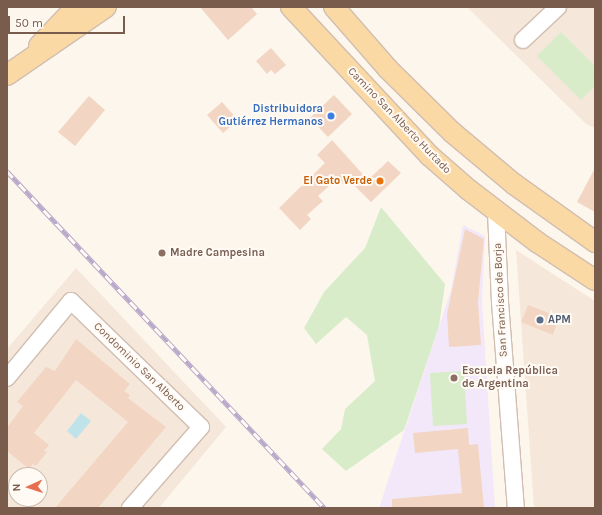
<!DOCTYPE html>
<html>
<head>
<meta charset="utf-8">
<style>
  body { margin:0 }
  #map { position:relative; width:602px; height:515px; overflow:hidden; background:#fdf6ec; font-family:Karla,sans-serif }
  div>[style] { position:absolute }
  .residential>* { inset:0; background:#f5e8da }
  .education>* { inset:0; background:#f3e8fa }
  .green>* { inset:0; background:#d8ecc9 }
  .water>* { inset:0; background:#bfe3e8 }
  .building>* { inset:0; background:#f3d5c3 }
  .roads { filter:drop-shadow(1px 0 #d1beb0) drop-shadow(-1px 0 #d1beb0) drop-shadow(0 1px #d1beb0) drop-shadow(0 -1px #d1beb0) }
  .minor>* { height:16px; margin:-8px; padding:0 8px; transform-origin:8px; border-radius:8px; background:#fff }
  .major>* { height:20px; margin:-10px; padding:0 10px; transform-origin:10px; border-radius:10px; background:#fbd9a5 }
  .rail>* { height:4.5px; margin-top:-2.25px; transform-origin:0; background:repeating-linear-gradient(90deg,#fffaf3 0 9px,#b9a8c9 0 18px); box-sizing:border-box; border-block:1px solid #b9a8c9 }
  .dots>* { width:11px; height:11px; translate:-50% -50%; box-sizing:border-box; border:2px solid #fffaf3; border-radius:50% }
  span { translate:-50% -50%; white-space:nowrap; text-align:center; line-height:1.15; -webkit-text-stroke:4px #fffaf3; paint-order:stroke }
  .shop-label { font-size:11px; color:#366cbe; font-weight:700 }
  .right { translate:-100% -50%; text-align:right }
  .street-label { font-size:11px; color:#7a5c4d }
  .food-label { font-size:11px; color:#c56008; font-weight:700 }
  .education-label { font-size:11px; color:#785e54; font-weight:700 }
  .left { translate:0 -50%; text-align:left }
  .service-label { font-size:11px; color:#4e5e75; font-weight:700 }
  .frame { position:absolute; inset:0; border:8px solid #7a5c4d; pointer-events:none }
  .north { position:absolute; left:8px; top:467px; width:40px; height:40px; box-sizing:border-box; background:#fffaf3; border:1px solid #cabbb1; border-radius:50%; rotate:267deg; font-size:11px; font-weight:700; line-height:16px; text-align:center; color:#7a5c4d }
  .north::after { content:''; display:block; margin:auto; width:14px; height:18px; background:#e76f51; clip-path:polygon(50% 0,100% 100%,50% 72%,0 100%) }
  .scale { position:absolute; left:8px; top:16px; width:117px; height:18px; box-sizing:border-box; border:2px solid #7a5c4d; border-top:0; padding-left:5px; font-size:12px; line-height:14px; white-space:nowrap; color:#7a5c4d; -webkit-text-stroke:3px #fffaf3; paint-order:stroke }
</style>
</head>
<body>
<div id="map">
  <div class="residential">
    <div style="clip-path:polygon(467px 7px,595px 7px,595px 128px,586px 124px)"></div>
    <div style="clip-path:polygon(516px 250px,595px 301px,595px 508px,534px 508px)"></div>
    <div style="clip-path:polygon(evenodd,76px 268px,226px 427px,159px 508px,7px 508px,7px 349px,76px 268px,16px 475px,40px 475px,40px 499px,16px 499px,16px 475px)"></div>
  </div>
  <div class="education">
    <div style="clip-path:polygon(463px 225px,485px 236px,482px 301px,495px 508px,379px 508px,451px 290px)"></div>
  </div>
  <div class="green">
    <div style="clip-path:polygon(561px 32px,595px 66px,595px 86px,581px 100px,537px 56px)"></div>
    <div style="clip-path:polygon(381px 207px,445px 284px,439px 326px,404px 430px,346px 471px,322px 449px,341px 429px,345px 409px,375px 381px,367px 335px,346px 317px,316px 344px,304px 328px,324px 292px,365px 248px)"></div>
    <div style="clip-path:polygon(464px 371px,467px 424px,433px 426px,430px 373px)"></div>
  </div>
  <div class="water">
    <div style="clip-path:polygon(81px 413px,91px 421px,76px 439px,67px 431px)"></div>
  </div>
  <div class="building">
    <div style="clip-path:polygon(200px 7px,251px 7px,257px 14px,228px 40px)"></div>
    <div style="clip-path:polygon(271px 48px,286px 65px,275px 74px,271px 70px,267px 74px,256px 61px)"></div>
    <div style="clip-path:polygon(334px 95px,352px 114px,328px 137px,310px 118px)"></div>
    <div style="clip-path:polygon(89px 96px,105px 110px,75px 146px,58px 132px)"></div>
    <div style="clip-path:polygon(222px 102px,238px 120px,223px 133px,207px 115px)"></div>
    <div style="clip-path:polygon(332px 140px,368px 180px,388px 161px,401px 173px,371px 202px,350px 181px,345px 186px,338px 178px,318px 196px,323px 201px,307px 215px,311px 219px,300px 230px,279px 208px,325px 163px,317px 155px)"></div>
    <div style="clip-path:polygon(595px 168px,595px 212px,577px 202px)"></div>
    <div style="clip-path:polygon(465px 229px,484px 239px,478px 302px,481px 345px,449px 347px,447px 314px)"></div>
    <div style="clip-path:polygon(528px 305px,559px 317px,553px 335px,521px 322px)"></div>
    <div style="clip-path:polygon(76px 339px,130px 384px,124px 391px,130px 395px,128px 398px,166px 427px,98px 508px,55px 508px,128px 422px,76px 380px,34px 433px,49px 445px,44px 451px,47px 452px,36px 466px,33px 464px,29px 469px,7px 451px,7px 428px,23px 406px,17px 402px,46px 367px,55px 371px)"></div>
    <div style="clip-path:polygon(468px 428px,469px 445px,478px 444px,484px 508px,392px 508px,392px 499px,462px 493px,458px 449px,415px 453px,413px 433px)"></div>
  </div>
  <div class="roads">
    <div class="minor">
      <div style="left:523px;top:40px;width:48px;rotate:-43.3deg"></div>
      <div style="left:496px;top:211px;width:91px;rotate:87.5deg"></div>
      <div style="left:500px;top:302px;width:207px;rotate:85.6deg"></div>
      <div style="left:7px;top:378px;width:100px;rotate:-50.3deg"></div>
      <div style="left:71px;top:301px;width:181px;rotate:44.1deg"></div>
      <div style="left:201px;top:427px;width:108px;rotate:131.2deg"></div>
    </div>
    <div class="major">
      <div style="left:291px;top:7px;width:204px;rotate:47deg"></div>
      <div style="left:430px;top:156px;width:52px;rotate:41.1deg"></div>
      <div style="left:469px;top:190px;width:86px;rotate:37.4deg"></div>
      <div style="left:537px;top:242px;width:69px;rotate:33.2deg"></div>
      <div style="left:334px;top:7px;width:82px;rotate:48.9deg"></div>
      <div style="left:388px;top:69px;width:91px;rotate:44.6deg"></div>
      <div style="left:453px;top:133px;width:80px;rotate:39.9deg"></div>
      <div style="left:514px;top:184px;width:100px;rotate:35.6deg"></div>
      <div style="left:39px;top:46px;width:54px;rotate:-46.5deg"></div>
      <div style="left:7px;top:75px;width:120px;rotate:-34.5deg"></div>
    </div>
  </div>
  <div class="rail">
    <div style="left:7px;top:171px;width:463px;rotate:46.7deg"></div>
  </div>
  <div class="dots">
    <div style="left:331px;top:116px;background:#3f7fe0"></div>
    <div style="left:380px;top:181px;background:#e8710a"></div>
    <div style="left:162px;top:253px;background:#8d6e63"></div>
    <div style="left:540px;top:320px;background:#5c6f8a"></div>
    <div style="left:454px;top:378px;background:#8d6e63"></div>
  </div>
  <div class="shop-label">
    <span class="right" style="left:323px;top:116px">Distribuidora<br>Gutiérrez Hermanos</span>
  </div>
  <div class="street-label">
    <span style="left:399px;top:121px;rotate:46deg">Camino San Alberto Hurtado</span>
    <span style="left:501px;top:300px;rotate:-93deg">San Francisco de Borja</span>
    <span style="left:139px;top:367px;rotate:44deg">Condominio San Alberto</span>
  </div>
  <div class="food-label">
    <span class="right" style="left:372px;top:181px">El Gato Verde</span>
  </div>
  <div class="education-label">
    <span class="left" style="left:170px;top:253px">Madre Campesina</span>
    <span class="left" style="left:462px;top:378px">Escuela República<br>de Argentina</span>
  </div>
  <div class="service-label">
    <span class="left" style="left:548px;top:320px">APM</span>
  </div>
  <div class="frame"></div>
  <div class="north">N</div>
  <div class="scale">50 m</div>
</div>
</body>
</html>
